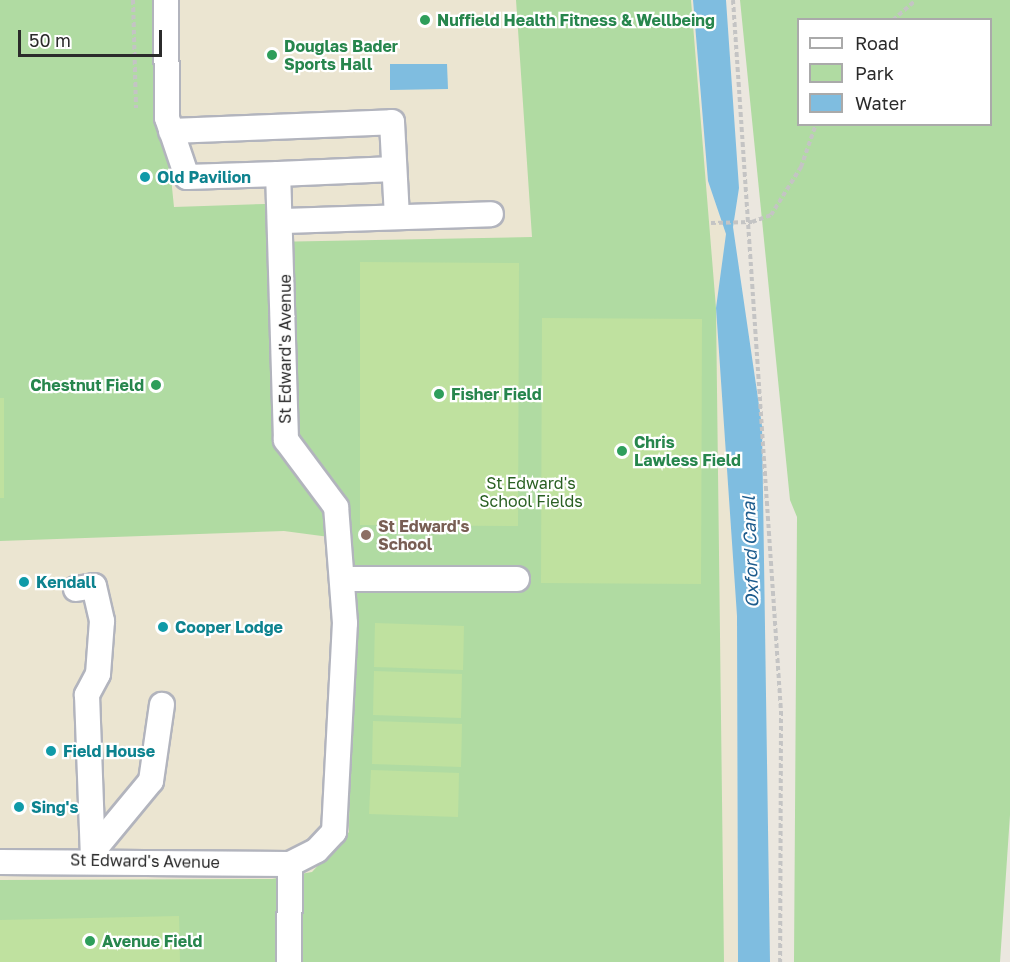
<!DOCTYPE html>
<html>
<head>
<meta charset="utf-8">
<style>
  body { margin:0 }
  #map { position:relative; width:1010px; height:962px; overflow:hidden; background:#ebe7df; font-family:"Golos Text",sans-serif }
  div>[style] { position:absolute }
  .education>* { inset:0; background:#ebe5d1 }
  .green>* { inset:0; background:#b0dba2 }
  .pitch>* { inset:0; background:#bfe19f }
  .water>* { inset:0; background:#7fbde0 }
  .path>* { height:4px; margin-top:-2px; transform-origin:0; background:repeating-linear-gradient(90deg,#c4c4c4 0 4.5px,transparent 0 7.5px) }
  .roads { filter:drop-shadow(2px 0 #b2b4bd) drop-shadow(-2px 0 #b2b4bd) drop-shadow(0 2px #b2b4bd) drop-shadow(0 -2px #b2b4bd) }
  .minor>* { height:24px; margin:-12px; padding:0 12px; transform-origin:12px; border-radius:12px; background:#fff }
  .dots>* { width:16px; height:16px; translate:-50% -50%; box-sizing:border-box; border:3px solid #fff; border-radius:50% }
  span { translate:-50% -50%; white-space:nowrap; text-align:center; line-height:1.15; -webkit-text-stroke:4.5px #fff; paint-order:stroke }
  .leisure-label { font-size:16px; color:#27864d; font-weight:700 }
  .left { translate:0 -50%; text-align:left }
  .right { translate:-100% -50%; text-align:right }
  .culture-label { font-size:16px; color:#0d838f; font-weight:700 }
  .street-label { font-size:16px; color:#2b2b2b }
  .park-label { font-size:16px; color:#2a6023 }
  .education-label { font-size:16px; color:#785e54; font-weight:700 }
  .water-label { font-size:18px; color:#1d5c8d; font-style:italic }
  .legend { position:absolute; left:797px; top:18px; width:195px; height:108px; box-sizing:border-box; background:#fff; border:2px solid #aaa; margin:0; padding:8px 10px; list-style:none; font-size:18px; color:#2b2b2b }
  .legend li { display:flex; align-items:center; gap:12px; height:30px }
  .legend b { width:30px; border:2px solid #aaa }
  .scale { position:absolute; left:18px; top:30px; width:144px; height:27px; box-sizing:border-box; border:3px solid #2b2b2b; border-top:0; padding-left:8px; font-size:18px; line-height:21px; white-space:nowrap; color:#2b2b2b; -webkit-text-stroke:4px #fff; paint-order:stroke }
</style>
</head>
<body>
<div id="map">
  <div class="education">
    <div style="clip-path:polygon(0 0,693px 0,708px 181px,726px 234px,716px 308px,737px 616px,738px 962px,0 962px)"></div>
  </div>
  <div class="green">
    <div style="clip-path:polygon(0 0,153px 0,174px 207px,265px 204px,268px 242px,532px 237px,516px 0,691px 0,716px 308px,724px 962px,0 962px,0 880px,272px 879px,312px 872px,349px 832px,352px 540px,284px 531px,0 541px)"></div>
    <div style="clip-path:polygon(evenodd,740px 0,1010px 0,1010px 815px,1000px 962px,794px 962px,797px 517px,790px 500px,740px 0,798px 20px,990px 20px,990px 124px,798px 124px,798px 20px)"></div>
  </div>
  <div class="pitch">
    <div style="clip-path:polygon(360px 262px,519px 263px,518px 526px,360px 525px)"></div>
    <div style="clip-path:polygon(542px 318px,702px 319px,701px 584px,541px 583px)"></div>
    <div style="clip-path:polygon(0 398px,4px 398px,4px 498px,0 498px)"></div>
    <div style="clip-path:polygon(375px 623px,464px 626px,463px 670px,374px 667px)"></div>
    <div style="clip-path:polygon(374px 671px,462px 674px,461px 718px,373px 715px)"></div>
    <div style="clip-path:polygon(373px 721px,462px 724px,461px 767px,372px 764px)"></div>
    <div style="clip-path:polygon(371px 770px,459px 773px,458px 817px,369px 814px)"></div>
    <div style="clip-path:polygon(179px 916px,180px 962px,0 962px,0 920px)"></div>
  </div>
  <div class="water">
    <div style="clip-path:polygon(693px 0,726px 0,739px 188px,733px 227px,762px 426px,770px 962px,738px 962px,737px 616px,716px 308px,726px 234px,708px 181px)"></div>
    <div style="clip-path:polygon(390px 64px,447px 64px,448px 89px,390px 90px)"></div>
  </div>
  <div class="path">
    <div style="left:133px;top:0;width:108px;rotate:88.4deg"></div>
    <div style="left:733px;top:0;width:713px;rotate:86.14deg"></div>
    <div style="left:781px;top:711px;width:251px;rotate:90.2deg"></div>
    <div style="left:893px;top:20px;width:30px;rotate:-41deg"></div>
    <div style="left:711px;top:223px;width:41px;rotate:-1.4deg"></div>
    <div style="left:752px;top:222px;width:20px;rotate:-20deg"></div>
    <div style="left:771px;top:215px;width:57px;rotate:-58deg"></div>
    <div style="left:801px;top:167px;width:46px;rotate:-70.8deg"></div>
  </div>
  <div class="roads">
    <div class="minor">
      <div style="left:171px;top:131px;width:221px;rotate:-2.3deg"></div>
      <div style="left:392px;top:122px;width:95px;rotate:87deg"></div>
      <div style="left:278px;top:174px;width:116px;rotate:-2.5deg"></div>
      <div style="left:284px;top:221px;width:207px;rotate:-1.9deg"></div>
      <div style="left:342px;top:579px;width:175px"></div>
      <div style="left:76px;top:589px;width:18px;rotate:-9deg"></div>
      <div style="left:94px;top:586px;width:36px;rotate:77deg"></div>
      <div style="left:102px;top:621px;width:53px;rotate:94.3deg"></div>
      <div style="left:98px;top:674px;width:24px;rotate:118deg"></div>
      <div style="left:87px;top:695px;width:163px;rotate:87.9deg"></div>
      <div style="left:93px;top:851px;width:91px;rotate:-50.4deg"></div>
      <div style="left:151px;top:781px;width:77px;rotate:-81.8deg"></div>
      <div style="left:0;top:862px;width:290px;rotate:0.4deg"></div>
      <div style="left:290px;top:864px;width:30px;rotate:-27deg"></div>
      <div style="left:317px;top:850px;width:25px;rotate:-47deg"></div>
      <div style="left:334px;top:832px;width:209px;rotate:-87deg"></div>
      <div style="left:345px;top:623px;width:116px;rotate:-94.4deg"></div>
      <div style="left:336px;top:507px;width:84px;rotate:-126.7deg"></div>
      <div style="left:286px;top:440px;width:266px;rotate:-91.7deg"></div>
      <div style="left:278px;top:174px;width:91px;rotate:178.1deg"></div>
      <div style="left:187px;top:177px;width:62px;rotate:-108.7deg"></div>
      <div style="left:167px;top:118px;width:118px;rotate:-90.5deg"></div>
      <div style="left:289px;top:962px;width:98px;rotate:-89.4deg"></div>
    </div>
  </div>
  <div class="dots">
    <div style="left:425px;top:20px;background:#2e9e5b"></div>
    <div style="left:272px;top:55px;background:#2e9e5b"></div>
    <div style="left:145px;top:177px;background:#0f9aa8"></div>
    <div style="left:156px;top:385px;background:#2e9e5b"></div>
    <div style="left:439px;top:394px;background:#2e9e5b"></div>
    <div style="left:622px;top:451px;background:#2e9e5b"></div>
    <div style="left:366px;top:535px;background:#8d6e63"></div>
    <div style="left:24px;top:582px;background:#0f9aa8"></div>
    <div style="left:163px;top:627px;background:#0f9aa8"></div>
    <div style="left:51px;top:751px;background:#0f9aa8"></div>
    <div style="left:19px;top:807px;background:#0f9aa8"></div>
    <div style="left:90px;top:941px;background:#2e9e5b"></div>
  </div>
  <div class="leisure-label">
    <span class="left" style="left:437px;top:20px">Nuffield Health Fitness &amp; Wellbeing</span>
    <span class="left" style="left:284px;top:55px">Douglas Bader<br>Sports Hall</span>
    <span class="right" style="left:144px;top:385px">Chestnut Field</span>
    <span class="left" style="left:451px;top:394px">Fisher Field</span>
    <span class="left" style="left:634px;top:451px">Chris<br>Lawless Field</span>
    <span class="left" style="left:102px;top:941px">Avenue Field</span>
  </div>
  <div class="culture-label">
    <span class="left" style="left:157px;top:177px">Old Pavilion</span>
    <span class="left" style="left:36px;top:582px">Kendall</span>
    <span class="left" style="left:175px;top:627px">Cooper Lodge</span>
    <span class="left" style="left:63px;top:751px">Field House</span>
    <span class="left" style="left:31px;top:807px">Sing's</span>
  </div>
  <div class="street-label">
    <span style="left:285px;top:349px;rotate:-90deg">St Edward's Avenue</span>
    <span style="left:145px;top:861px;rotate:1deg">St Edward's Avenue</span>
  </div>
  <div class="park-label">
    <span style="left:531px;top:492px">St Edward's<br>School Fields</span>
  </div>
  <div class="education-label">
    <span class="left" style="left:378px;top:535px">St Edward's<br>School</span>
  </div>
  <div class="water-label">
    <span style="left:750px;top:552px;rotate:-92deg">Oxford Canal</span>
  </div>
  <ul class="legend">
  <li><b style="height:8px;background:#fff"></b>Road</li>
  <li><b style="height:16px;background:#b0dba2"></b>Park</li>
  <li><b style="height:16px;background:#7fbde0"></b>Water</li>
  </ul>
  <div class="scale">50 m</div>
</div>
</body>
</html>
